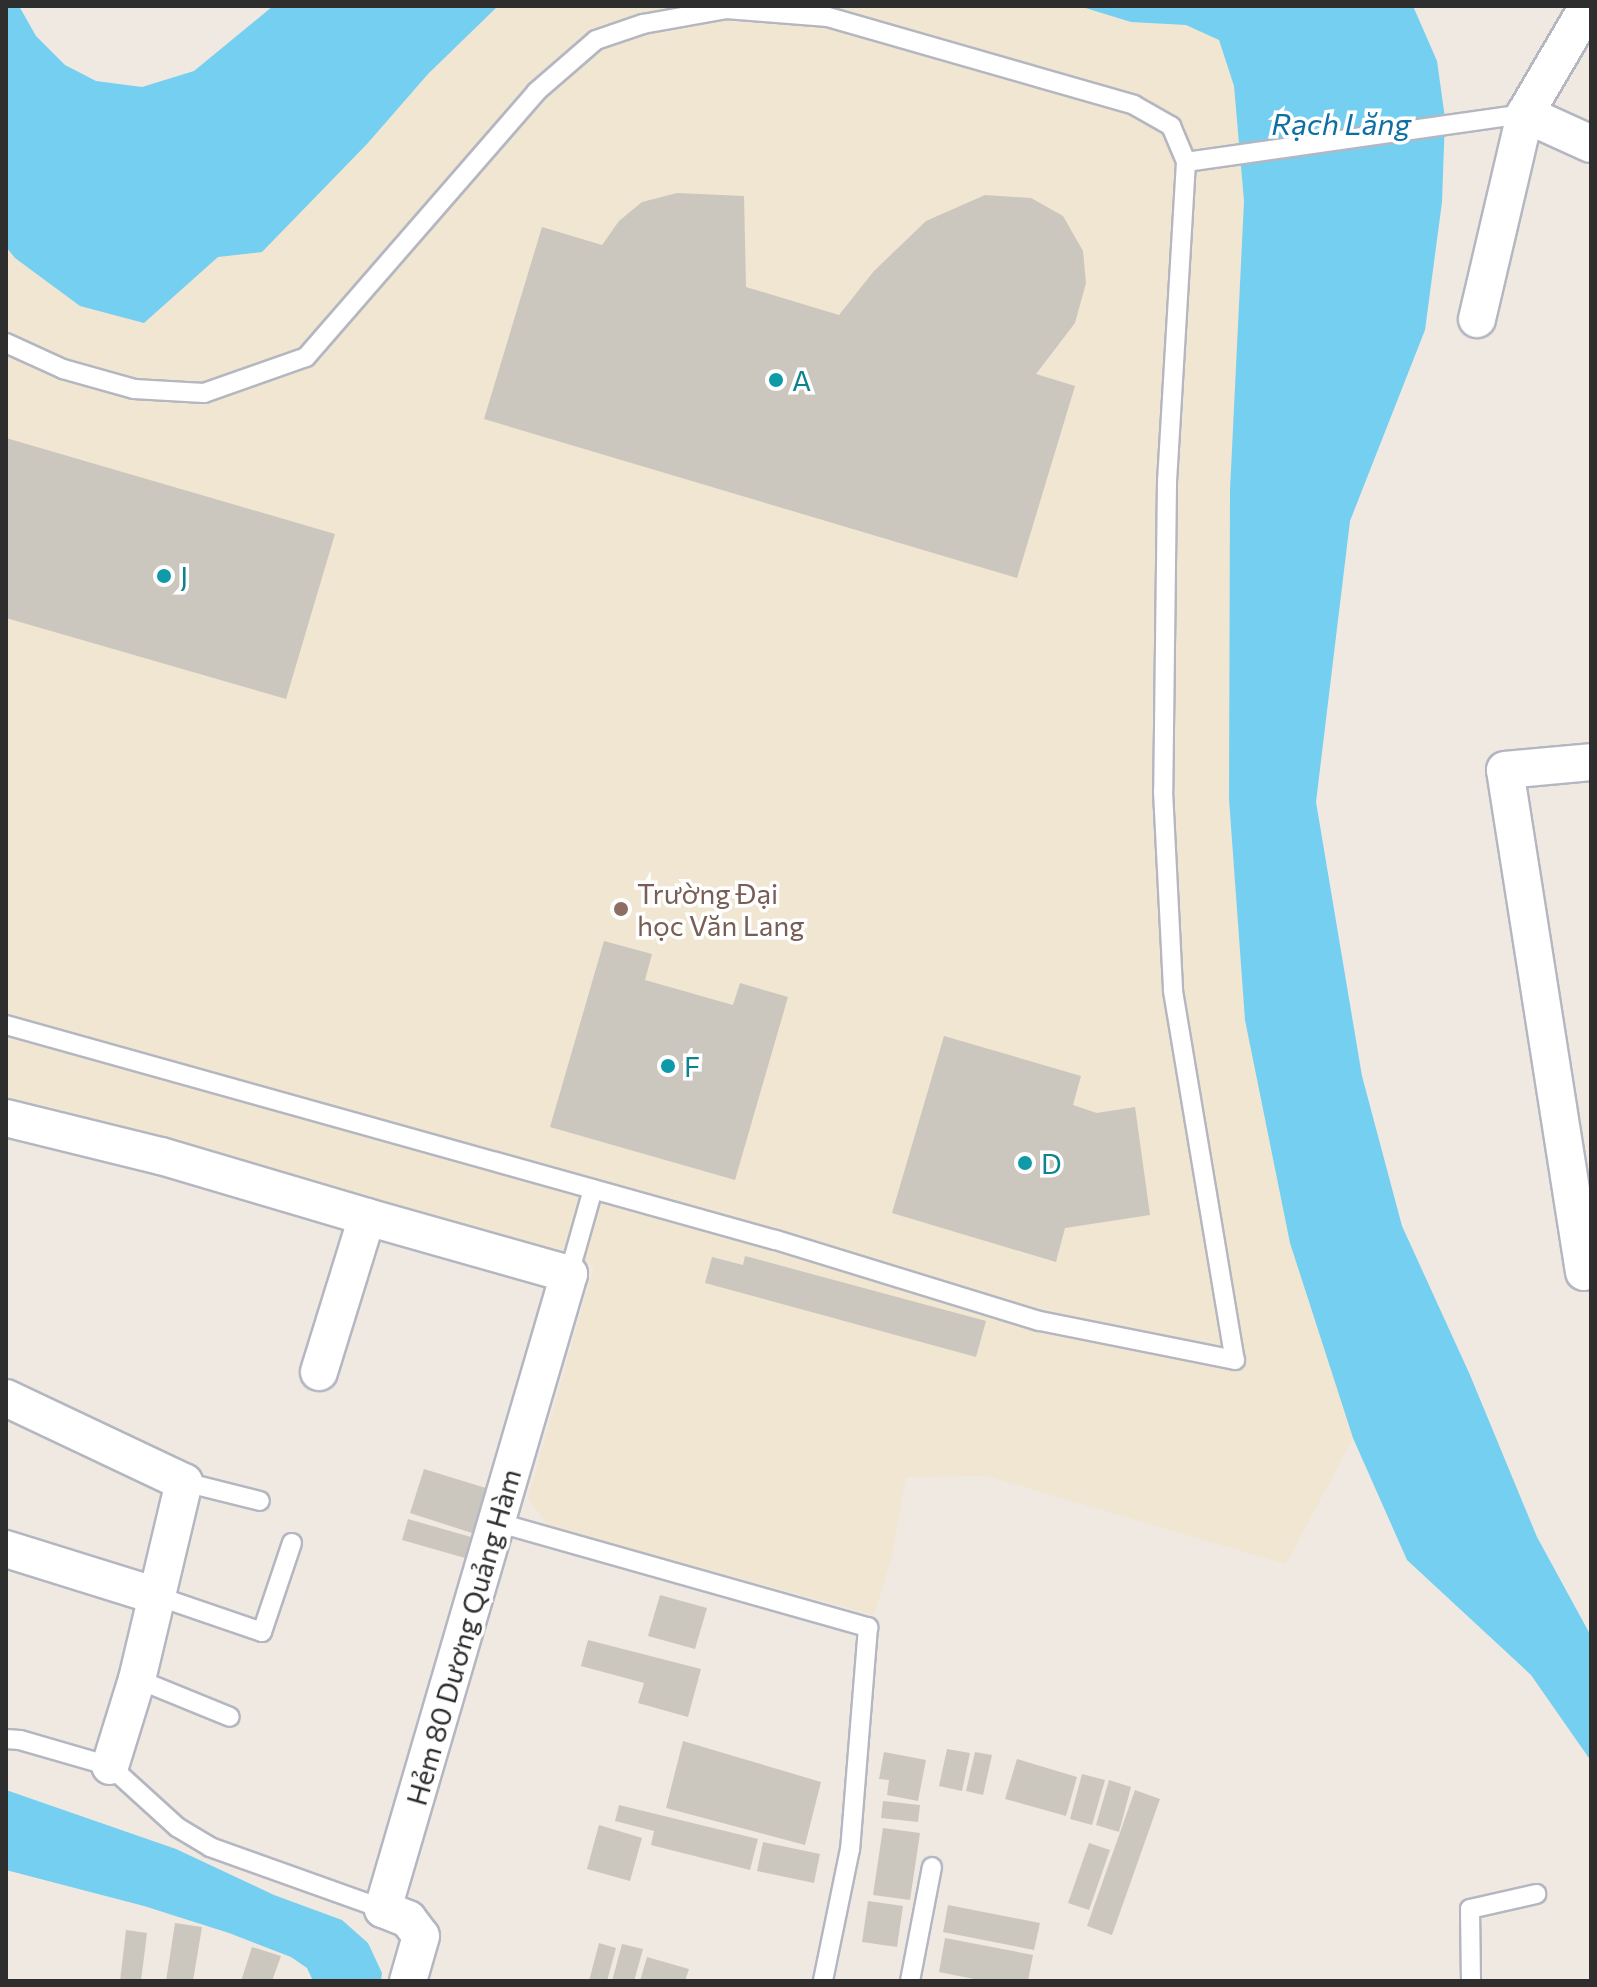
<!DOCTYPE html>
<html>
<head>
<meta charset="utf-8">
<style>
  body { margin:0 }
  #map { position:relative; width:1597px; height:1987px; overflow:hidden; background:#efe9e1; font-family:Commissioner,sans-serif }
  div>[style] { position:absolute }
  .education>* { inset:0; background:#f0e6d1 }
  .water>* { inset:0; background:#75cff0 }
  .building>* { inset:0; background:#cbc7bf }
  .roads { filter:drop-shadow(2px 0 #b4b7c1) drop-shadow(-2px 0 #b4b7c1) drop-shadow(0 2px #b4b7c1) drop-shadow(0 -2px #b4b7c1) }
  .service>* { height:18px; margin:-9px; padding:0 9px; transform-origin:9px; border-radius:9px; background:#fff }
  .minor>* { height:36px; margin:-18px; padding:0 18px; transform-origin:18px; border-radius:18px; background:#fff }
  .dots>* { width:22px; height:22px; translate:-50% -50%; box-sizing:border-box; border:4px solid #fff; border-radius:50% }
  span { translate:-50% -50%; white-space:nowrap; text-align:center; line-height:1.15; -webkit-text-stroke:7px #fff; paint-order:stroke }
  .culture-label { font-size:28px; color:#0d838f }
  .left { translate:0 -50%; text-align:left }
  .education-label { font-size:28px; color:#785e54 }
  .street-label { font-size:28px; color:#2e2e2e }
  .water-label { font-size:30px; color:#0d6fa3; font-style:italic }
  .frame { position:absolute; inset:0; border:8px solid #2e2e2e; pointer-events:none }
</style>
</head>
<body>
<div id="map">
  <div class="education">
    <div style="clip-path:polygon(498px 6px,1079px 6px,1131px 22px,1187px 25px,1219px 40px,1234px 86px,1244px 201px,1230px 490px,1229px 799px,1245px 1020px,1290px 1243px,1353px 1438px,1286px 1564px,986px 1476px,906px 1477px,892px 1556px,874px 1615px,549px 1526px,528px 1499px,594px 1266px,6px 1102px,6px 247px,15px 258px,144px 323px,218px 256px,262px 251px,367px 144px,428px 74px)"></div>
  </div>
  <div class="water">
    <div style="clip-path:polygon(6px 6px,19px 6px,36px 36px,65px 65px,96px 81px,142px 87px,194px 71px,273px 6px,498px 6px,428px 74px,367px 144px,262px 252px,218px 257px,144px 323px,80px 306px,15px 258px,6px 247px)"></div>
    <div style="clip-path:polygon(1079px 6px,1413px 6px,1437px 61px,1445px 118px,1442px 202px,1425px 330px,1350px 521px,1316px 802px,1362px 1076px,1402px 1226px,1470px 1375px,1537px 1537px,1591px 1636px,1591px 1761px,1531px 1675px,1407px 1560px,1353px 1438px,1290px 1243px,1245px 1020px,1229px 799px,1230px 490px,1244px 201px,1234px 86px,1219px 40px,1186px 25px,1131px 22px)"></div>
    <div style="clip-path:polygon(6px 1790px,176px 1849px,274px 1895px,342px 1920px,368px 1943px,382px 1973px,381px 1981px,313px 1981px,307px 1968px,291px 1957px,229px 1933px,144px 1906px,6px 1870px)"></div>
  </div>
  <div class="building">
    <div style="clip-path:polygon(677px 193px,744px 196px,746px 287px,839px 315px,874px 271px,926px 221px,985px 195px,1031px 198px,1063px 216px,1083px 251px,1086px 283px,1075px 323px,1036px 374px,1075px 386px,1017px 578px,484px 419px,542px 227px,602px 245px,619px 221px,642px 202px)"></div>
    <div style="clip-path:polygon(6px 438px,335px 534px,286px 699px,6px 618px)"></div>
    <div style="clip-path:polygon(604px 941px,652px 954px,645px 980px,733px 1005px,740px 983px,788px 997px,735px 1180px,550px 1127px)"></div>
    <div style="clip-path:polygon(944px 1036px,1081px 1076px,1073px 1105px,1097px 1113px,1135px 1107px,1150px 1215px,1065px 1228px,1056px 1262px,892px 1213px)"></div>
    <div style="clip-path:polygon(745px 1256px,986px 1321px,976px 1357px,705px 1283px,712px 1257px,743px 1265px)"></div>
    <div style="clip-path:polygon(424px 1469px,489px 1489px,475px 1534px,410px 1513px)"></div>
    <div style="clip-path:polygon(408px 1519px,471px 1537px,465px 1558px,402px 1540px)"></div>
    <div style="clip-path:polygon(660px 1595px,707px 1608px,695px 1649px,648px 1636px)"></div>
    <div style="clip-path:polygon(588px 1640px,701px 1669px,688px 1717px,638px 1703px,644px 1683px,581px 1666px)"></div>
    <div style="clip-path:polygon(683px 1741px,821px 1782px,805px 1845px,666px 1808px)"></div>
    <div style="clip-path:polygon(947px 1749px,970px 1753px,962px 1791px,939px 1786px)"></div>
    <div style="clip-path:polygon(884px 1752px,926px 1760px,918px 1801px,887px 1795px,889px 1780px,879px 1779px)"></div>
    <div style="clip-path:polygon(975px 1752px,992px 1755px,983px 1795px,966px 1791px)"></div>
    <div style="clip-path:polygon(1017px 1759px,1077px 1777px,1066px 1816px,1005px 1799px)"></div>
    <div style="clip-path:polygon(1082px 1774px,1105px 1780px,1092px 1825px,1070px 1819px)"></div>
    <div style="clip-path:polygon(1109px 1780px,1131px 1787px,1119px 1832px,1096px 1825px)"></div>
    <div style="clip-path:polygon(1135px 1790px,1160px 1799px,1112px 1935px,1087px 1926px)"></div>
    <div style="clip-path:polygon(883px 1801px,920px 1805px,918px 1822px,881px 1818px)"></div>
    <div style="clip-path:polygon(619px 1805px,758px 1839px,750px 1870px,651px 1845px,654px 1831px,615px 1821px)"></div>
    <div style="clip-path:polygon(599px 1825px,642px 1838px,630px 1881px,587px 1869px)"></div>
    <div style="clip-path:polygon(883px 1828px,920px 1833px,910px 1900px,873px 1895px)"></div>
    <div style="clip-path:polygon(763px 1842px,820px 1854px,814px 1883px,757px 1871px)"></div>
    <div style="clip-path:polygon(1089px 1843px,1110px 1850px,1089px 1910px,1068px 1903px)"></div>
    <div style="clip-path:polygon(868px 1901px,903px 1906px,897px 1947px,862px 1942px)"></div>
    <div style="clip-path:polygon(948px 1905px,1040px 1923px,1034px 1950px,943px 1932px)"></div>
    <div style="clip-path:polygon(175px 1923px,202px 1927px,193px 1981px,166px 1981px)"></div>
    <div style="clip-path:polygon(126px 1930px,147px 1933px,141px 1981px,120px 1981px)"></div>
    <div style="clip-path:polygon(945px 1938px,1033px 1955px,1028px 1981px,984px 1981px,939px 1972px)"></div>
    <div style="clip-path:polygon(599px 1943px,616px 1948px,607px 1981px,589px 1981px)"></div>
    <div style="clip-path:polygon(622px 1944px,643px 1949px,634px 1981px,612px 1981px)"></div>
    <div style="clip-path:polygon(252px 1947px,281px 1956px,272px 1981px,241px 1981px)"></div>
    <div style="clip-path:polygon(647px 1957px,689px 1969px,685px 1981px,640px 1981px)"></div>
  </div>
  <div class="roads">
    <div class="service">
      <div style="left:1186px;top:162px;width:342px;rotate:-8.1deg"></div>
      <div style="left:6px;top:343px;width:63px;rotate:24.5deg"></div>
      <div style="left:63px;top:369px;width:74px;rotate:15.7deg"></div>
      <div style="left:134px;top:389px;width:70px;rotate:3.3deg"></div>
      <div style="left:204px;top:393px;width:108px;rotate:-19.4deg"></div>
      <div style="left:306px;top:357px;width:351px;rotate:-49deg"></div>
      <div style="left:536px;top:92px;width:79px;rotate:-40.9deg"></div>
      <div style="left:596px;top:40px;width:50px;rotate:-18.8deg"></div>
      <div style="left:643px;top:24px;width:84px;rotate:-10.2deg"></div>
      <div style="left:726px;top:9px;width:102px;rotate:4.5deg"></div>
      <div style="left:828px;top:17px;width:318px;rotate:16deg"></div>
      <div style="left:1134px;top:105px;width:43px;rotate:29.6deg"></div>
      <div style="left:1171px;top:126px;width:39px;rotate:67deg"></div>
      <div style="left:1186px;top:162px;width:321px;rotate:93.4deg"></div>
      <div style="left:1167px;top:482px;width:309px;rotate:90.7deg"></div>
      <div style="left:1163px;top:791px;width:200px;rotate:87.1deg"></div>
      <div style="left:1173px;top:991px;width:374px;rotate:80.5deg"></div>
      <div style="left:1235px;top:1360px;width:200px;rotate:-168.7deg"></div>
      <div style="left:1039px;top:1321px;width:276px;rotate:-162.9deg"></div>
      <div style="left:775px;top:1240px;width:798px;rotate:-164.38deg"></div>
      <div style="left:569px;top:1274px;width:88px;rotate:-74.2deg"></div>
      <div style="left:184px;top:1482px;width:78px;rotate:14deg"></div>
      <div style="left:496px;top:1522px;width:387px;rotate:15.8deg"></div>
      <div style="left:868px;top:1627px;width:223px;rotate:94.6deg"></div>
      <div style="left:850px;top:1849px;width:135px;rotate:101.6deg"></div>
      <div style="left:157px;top:1596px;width:111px;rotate:18.9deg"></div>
      <div style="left:262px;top:1632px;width:94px;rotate:-71.4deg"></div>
      <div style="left:137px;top:1679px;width:100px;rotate:22.2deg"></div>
      <div style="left:6px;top:1739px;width:14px;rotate:4deg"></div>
      <div style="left:20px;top:1740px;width:94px;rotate:16.1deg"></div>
      <div style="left:110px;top:1766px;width:91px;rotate:42.3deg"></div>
      <div style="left:177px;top:1827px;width:39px;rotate:31deg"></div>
      <div style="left:210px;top:1847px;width:184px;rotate:19.7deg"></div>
      <div style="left:910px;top:1981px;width:116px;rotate:-79.1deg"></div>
      <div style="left:1471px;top:1981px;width:72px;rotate:-90.8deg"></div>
      <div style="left:1470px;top:1909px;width:68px;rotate:-12.8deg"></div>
    </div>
    <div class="minor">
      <div style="left:1525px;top:114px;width:72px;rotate:24.4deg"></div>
      <div style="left:1477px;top:319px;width:211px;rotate:-76.8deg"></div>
      <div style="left:1525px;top:114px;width:125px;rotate:-59.7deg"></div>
      <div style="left:6px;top:1118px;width:160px;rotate:13.8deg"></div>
      <div style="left:161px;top:1156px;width:215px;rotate:16.5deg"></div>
      <div style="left:1584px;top:1272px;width:508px;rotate:-98.94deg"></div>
      <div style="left:1505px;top:770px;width:86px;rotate:-5.3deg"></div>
      <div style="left:319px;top:1372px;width:162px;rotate:-72.8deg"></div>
      <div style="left:367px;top:1217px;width:210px;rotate:15.8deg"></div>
      <div style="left:569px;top:1274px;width:662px;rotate:106.33deg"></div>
      <div style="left:383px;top:1909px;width:27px;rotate:22deg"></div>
      <div style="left:408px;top:1919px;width:21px;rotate:53deg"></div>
      <div style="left:421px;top:1936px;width:47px;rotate:106.1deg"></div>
      <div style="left:6px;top:1398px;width:197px;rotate:25.3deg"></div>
      <div style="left:184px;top:1482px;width:203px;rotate:103.4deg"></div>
      <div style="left:137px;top:1679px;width:91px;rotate:107.2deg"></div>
      <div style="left:6px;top:1549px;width:158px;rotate:17.3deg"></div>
    </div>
  </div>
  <div class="dots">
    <div style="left:776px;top:380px;background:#0f9aa8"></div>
    <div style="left:164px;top:576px;background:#0f9aa8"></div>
    <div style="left:621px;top:909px;background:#8d6e63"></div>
    <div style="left:668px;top:1066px;background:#0f9aa8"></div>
    <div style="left:1025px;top:1163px;background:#0f9aa8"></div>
  </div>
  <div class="culture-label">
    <span class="left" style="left:792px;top:380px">A</span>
    <span class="left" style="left:180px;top:576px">J</span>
    <span class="left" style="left:684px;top:1066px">F</span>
    <span class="left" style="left:1041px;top:1163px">D</span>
  </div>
  <div class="education-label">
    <span class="left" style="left:637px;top:909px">Trường Đại<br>học Văn Lang</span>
  </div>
  <div class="street-label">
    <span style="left:463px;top:1637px;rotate:-74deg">Hẻm 80 Dương Quảng Hàm</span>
  </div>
  <div class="water-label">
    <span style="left:1341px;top:123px">Rạch Lăng</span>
  </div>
  <div class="frame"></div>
</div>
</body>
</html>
